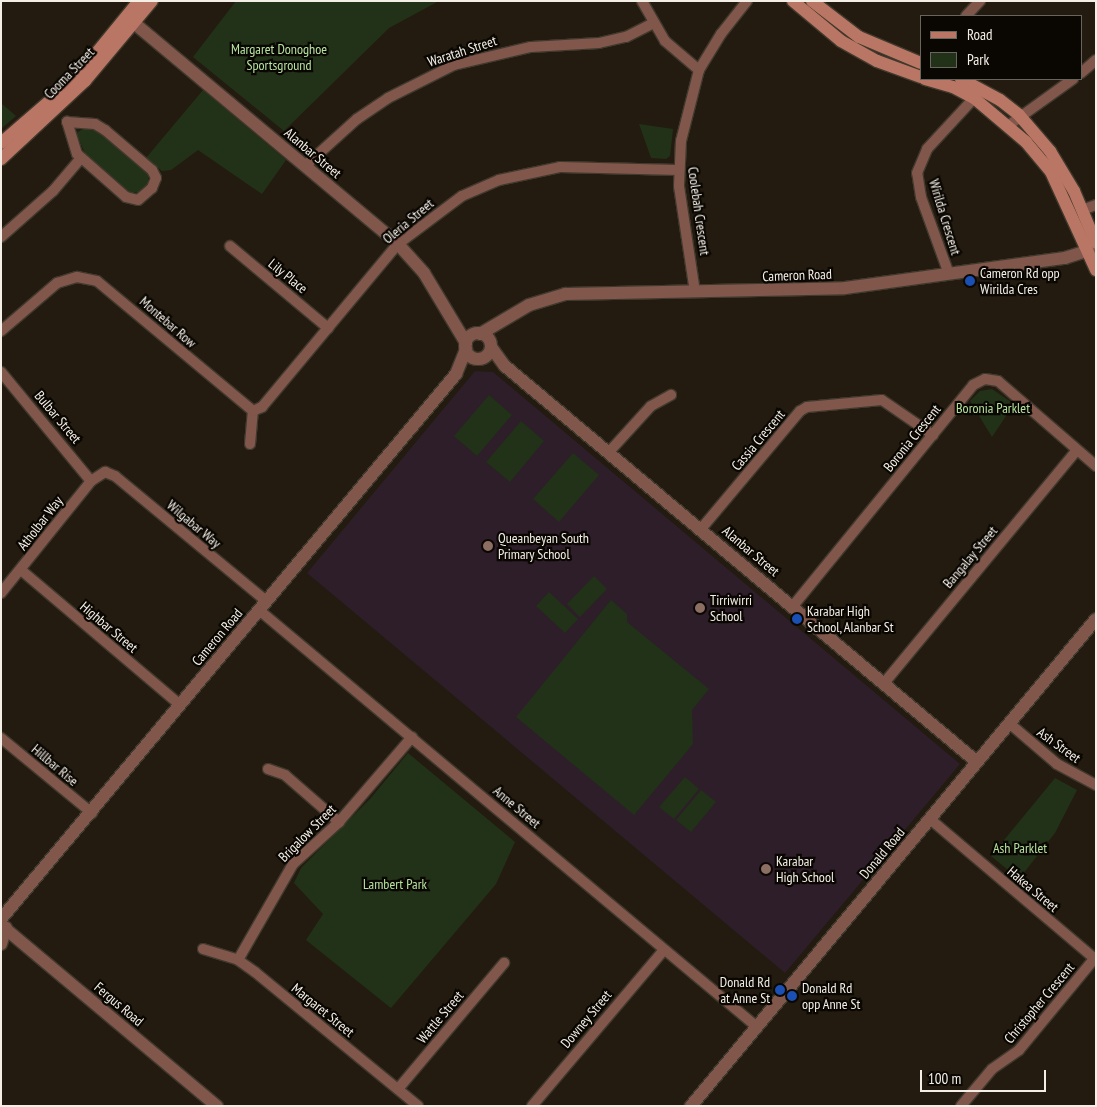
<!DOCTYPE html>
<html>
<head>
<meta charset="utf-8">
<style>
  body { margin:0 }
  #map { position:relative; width:1097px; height:1107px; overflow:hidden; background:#231b0f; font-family:"PT Sans Narrow",sans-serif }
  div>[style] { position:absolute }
  .education>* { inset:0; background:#2d1e2a }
  .green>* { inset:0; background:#223218 }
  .roads { filter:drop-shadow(1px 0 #40392d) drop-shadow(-1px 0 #40392d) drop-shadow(0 1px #40392d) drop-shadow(0 -1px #40392d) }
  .minor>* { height:10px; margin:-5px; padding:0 5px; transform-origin:5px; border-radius:5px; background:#81564b }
  .tertiary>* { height:12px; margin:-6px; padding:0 6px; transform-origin:6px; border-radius:6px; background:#81564b }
  .tertiary>.ring { margin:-6px; padding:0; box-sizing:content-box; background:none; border:12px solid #81564b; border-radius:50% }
  .secondary>* { height:12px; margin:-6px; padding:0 6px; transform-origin:6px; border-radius:6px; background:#ba7664 }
  .dots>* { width:14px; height:14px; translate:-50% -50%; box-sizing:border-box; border:2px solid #0a0703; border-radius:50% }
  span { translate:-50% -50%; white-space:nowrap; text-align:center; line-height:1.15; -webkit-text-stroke:4.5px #0a0703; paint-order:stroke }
  .park-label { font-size:14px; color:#b6e39d }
  .street-label { font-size:14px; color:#f4efe6 }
  .poi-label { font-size:14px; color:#f4efe6 }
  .left { translate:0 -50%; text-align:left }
  .right { translate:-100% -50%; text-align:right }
  .frame { position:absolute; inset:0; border:2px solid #f4efe6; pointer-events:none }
  .legend { position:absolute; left:920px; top:15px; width:162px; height:65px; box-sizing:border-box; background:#0a0703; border:1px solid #68645e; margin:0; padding:6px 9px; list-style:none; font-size:15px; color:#f4efe6 }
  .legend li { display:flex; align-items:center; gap:10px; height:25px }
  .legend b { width:25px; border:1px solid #68645e }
  .scale { position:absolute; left:920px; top:1070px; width:126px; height:22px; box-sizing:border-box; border:2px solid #f4efe6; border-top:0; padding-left:6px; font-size:15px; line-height:18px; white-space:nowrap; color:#f4efe6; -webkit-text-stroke:4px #0a0703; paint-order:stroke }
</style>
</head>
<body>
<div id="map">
  <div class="education">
    <div style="clip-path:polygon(475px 371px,493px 372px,960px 764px,785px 973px,307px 573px)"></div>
  </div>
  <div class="green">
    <div style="clip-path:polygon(236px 1px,439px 1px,389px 28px,284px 131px,193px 57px)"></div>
    <div style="clip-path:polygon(203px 90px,286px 160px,262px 194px,198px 150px,171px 170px,162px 171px,146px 158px)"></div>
    <div style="clip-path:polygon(1px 103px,16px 116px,1px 129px)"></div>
    <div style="clip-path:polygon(639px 124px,673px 129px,670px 156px,666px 159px,651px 158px)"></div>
    <div style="clip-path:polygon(85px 128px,98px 130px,149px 174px,147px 187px,140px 192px,130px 193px,87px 158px,76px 133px)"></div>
    <div style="clip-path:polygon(992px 389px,1014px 404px,992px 437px,970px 401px,980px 391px)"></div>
    <div style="clip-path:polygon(489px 395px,512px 415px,477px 456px,454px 436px)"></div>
    <div style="clip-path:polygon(521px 421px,544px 441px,510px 482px,486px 462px)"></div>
    <div style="clip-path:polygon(573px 453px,599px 475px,559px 522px,533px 499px)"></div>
    <div style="clip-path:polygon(594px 576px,607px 589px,580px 617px,567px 604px)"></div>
    <div style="clip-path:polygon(549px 592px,578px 619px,565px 633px,536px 606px)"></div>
    <div style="clip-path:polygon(611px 600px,627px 614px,627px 622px,709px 689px,692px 710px,693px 744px,634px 815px,516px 717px)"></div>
    <div style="clip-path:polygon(408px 753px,515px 842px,496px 884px,391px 1008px,306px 940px,323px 914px,294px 883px,301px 868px,370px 799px)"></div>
    <div style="clip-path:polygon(685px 777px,699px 789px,674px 819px,659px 807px)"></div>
    <div style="clip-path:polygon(1055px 778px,1077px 790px,1055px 833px,1019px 879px,991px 856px)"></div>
    <div style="clip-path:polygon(701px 790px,716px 802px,691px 832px,676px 820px)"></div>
  </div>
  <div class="roads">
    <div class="minor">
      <div style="left:642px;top:1px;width:46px;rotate:60.1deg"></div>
      <div style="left:665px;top:41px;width:45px;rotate:40.5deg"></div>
      <div style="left:966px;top:16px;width:21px;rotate:-47deg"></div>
      <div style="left:1081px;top:73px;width:20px;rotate:-41deg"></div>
      <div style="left:67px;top:122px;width:28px;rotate:4deg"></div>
      <div style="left:95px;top:124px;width:12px;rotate:31deg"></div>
      <div style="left:105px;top:130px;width:62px;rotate:40.4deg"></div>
      <div style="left:152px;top:170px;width:9px;rotate:63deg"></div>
      <div style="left:156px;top:178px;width:11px;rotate:112deg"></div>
      <div style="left:152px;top:188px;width:18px;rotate:139deg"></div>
      <div style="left:138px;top:200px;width:12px;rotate:-166deg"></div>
      <div style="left:126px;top:197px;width:65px;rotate:-138.7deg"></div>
      <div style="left:77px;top:154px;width:34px;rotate:-107deg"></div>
      <div style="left:1009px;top:125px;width:79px;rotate:-35.7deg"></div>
      <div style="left:305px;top:166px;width:70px;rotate:-42.1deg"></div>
      <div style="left:357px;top:119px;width:37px;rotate:-34deg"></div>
      <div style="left:388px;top:98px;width:74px;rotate:-26.6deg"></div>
      <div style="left:454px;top:65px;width:79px;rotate:-13.2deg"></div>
      <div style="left:531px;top:47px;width:68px;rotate:-3.4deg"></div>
      <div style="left:599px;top:43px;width:28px;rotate:-13deg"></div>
      <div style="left:626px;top:37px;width:31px;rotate:-27deg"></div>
      <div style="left:1082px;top:210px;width:15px;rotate:-20deg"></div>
      <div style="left:1px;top:237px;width:69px;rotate:-41.5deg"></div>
      <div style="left:53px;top:191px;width:43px;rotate:-49.7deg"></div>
      <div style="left:230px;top:246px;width:128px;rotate:39.9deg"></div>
      <div style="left:949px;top:274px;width:82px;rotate:-110deg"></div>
      <div style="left:921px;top:197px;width:24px;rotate:-99deg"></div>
      <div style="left:917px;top:173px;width:26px;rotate:-67deg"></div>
      <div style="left:927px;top:149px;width:69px;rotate:-47.3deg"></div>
      <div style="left:695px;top:292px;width:107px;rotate:-98.6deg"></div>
      <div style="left:679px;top:186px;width:45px;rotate:-87.5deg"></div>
      <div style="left:681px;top:141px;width:73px;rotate:-75.8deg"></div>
      <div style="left:699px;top:70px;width:42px;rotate:-58.6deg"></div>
      <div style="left:721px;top:34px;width:42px;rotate:-51.8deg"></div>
      <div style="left:1px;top:331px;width:74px;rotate:-40.6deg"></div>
      <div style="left:57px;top:283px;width:21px;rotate:-17deg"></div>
      <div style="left:77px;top:277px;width:20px;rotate:11deg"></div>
      <div style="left:97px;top:281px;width:203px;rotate:39.8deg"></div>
      <div style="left:1px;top:372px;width:141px;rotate:50.5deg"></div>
      <div style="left:250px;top:444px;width:33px;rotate:-85deg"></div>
      <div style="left:253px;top:411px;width:10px;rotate:-24deg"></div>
      <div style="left:262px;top:407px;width:212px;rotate:-50.2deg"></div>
      <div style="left:398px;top:244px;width:80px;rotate:-36.9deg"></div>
      <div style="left:462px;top:196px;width:40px;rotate:-23.4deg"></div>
      <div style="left:499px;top:180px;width:62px;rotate:-12deg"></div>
      <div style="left:560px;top:167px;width:118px;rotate:1.5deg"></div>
      <div style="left:609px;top:452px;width:62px;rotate:-47.6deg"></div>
      <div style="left:651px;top:406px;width:23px;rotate:-29deg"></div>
      <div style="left:701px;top:529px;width:154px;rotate:-50deg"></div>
      <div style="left:800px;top:411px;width:8px;rotate:-30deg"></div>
      <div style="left:807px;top:407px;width:75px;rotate:-5.3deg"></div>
      <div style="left:882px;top:400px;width:62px;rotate:34.5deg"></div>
      <div style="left:21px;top:570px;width:209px;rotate:40.3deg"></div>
      <div style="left:1px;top:593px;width:144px;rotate:-51.2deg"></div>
      <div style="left:91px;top:481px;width:17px;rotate:-33deg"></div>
      <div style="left:105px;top:472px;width:11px;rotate:22deg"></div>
      <div style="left:115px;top:476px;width:196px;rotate:39.6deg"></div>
      <div style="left:793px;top:606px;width:285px;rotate:-50.8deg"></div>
      <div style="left:973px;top:385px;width:13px;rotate:-27deg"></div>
      <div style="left:985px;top:379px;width:13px;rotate:9deg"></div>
      <div style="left:998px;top:381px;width:130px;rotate:40.9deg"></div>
      <div style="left:259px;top:610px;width:650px;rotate:39.94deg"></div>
      <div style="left:885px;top:682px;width:301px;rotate:-50.4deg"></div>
      <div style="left:1009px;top:723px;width:63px;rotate:40.5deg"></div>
      <div style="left:1057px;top:764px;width:44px;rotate:28.3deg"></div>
      <div style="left:1px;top:738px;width:118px;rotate:39.5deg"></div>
      <div style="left:268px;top:769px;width:18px;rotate:19deg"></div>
      <div style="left:285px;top:775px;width:72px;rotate:41deg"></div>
      <div style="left:930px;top:819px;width:218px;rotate:40.3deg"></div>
      <div style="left:203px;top:949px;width:37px;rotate:17deg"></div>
      <div style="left:238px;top:960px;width:21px;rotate:35deg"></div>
      <div style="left:255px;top:972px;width:211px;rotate:39.4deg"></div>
      <div style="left:238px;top:960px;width:111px;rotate:-60.2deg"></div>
      <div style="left:293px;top:864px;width:62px;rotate:-42.4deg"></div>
      <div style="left:339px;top:822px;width:112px;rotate:-49.3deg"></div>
      <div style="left:398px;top:1089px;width:165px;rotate:-49.9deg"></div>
      <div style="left:532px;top:1106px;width:203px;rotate:-49.8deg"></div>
      <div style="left:961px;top:1106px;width:48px;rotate:-50deg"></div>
      <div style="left:992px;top:1069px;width:33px;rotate:-35deg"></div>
      <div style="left:1019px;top:1050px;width:118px;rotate:-50.5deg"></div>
    </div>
    <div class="tertiary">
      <div style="left:134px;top:23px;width:344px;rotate:39.9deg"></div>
      <div style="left:398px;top:244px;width:39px;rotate:48deg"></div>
      <div style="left:424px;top:273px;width:82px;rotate:59deg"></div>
      <div class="ring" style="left:465px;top:333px;width:14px;height:14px"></div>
      <div style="left:480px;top:334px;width:57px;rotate:-30.6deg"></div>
      <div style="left:529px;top:305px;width:38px;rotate:-17deg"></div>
      <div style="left:565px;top:294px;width:280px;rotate:-1.2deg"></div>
      <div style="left:845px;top:288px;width:222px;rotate:-7.8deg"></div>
      <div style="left:1065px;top:258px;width:33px;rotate:-18deg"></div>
      <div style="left:491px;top:347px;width:24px;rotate:54deg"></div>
      <div style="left:505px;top:366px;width:616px;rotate:40deg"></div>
      <div style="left:1px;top:919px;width:710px;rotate:-50.14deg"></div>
      <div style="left:456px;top:374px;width:27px;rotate:-68deg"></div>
      <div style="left:1px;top:925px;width:282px;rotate:40deg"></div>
      <div style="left:1px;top:944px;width:17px;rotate:-73deg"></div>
      <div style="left:691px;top:1106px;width:633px;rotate:-50.25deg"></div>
    </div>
    <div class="secondary">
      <div style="left:793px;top:1px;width:62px;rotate:39.8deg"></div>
      <div style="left:841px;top:41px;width:41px;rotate:29.1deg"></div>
      <div style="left:877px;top:61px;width:47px;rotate:20deg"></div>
      <div style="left:812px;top:1px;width:59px;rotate:37.5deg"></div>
      <div style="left:859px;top:37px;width:67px;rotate:22.8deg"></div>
      <div style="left:925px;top:79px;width:29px;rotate:16deg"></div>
      <div style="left:953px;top:87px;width:24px;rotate:28deg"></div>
      <div style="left:974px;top:98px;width:68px;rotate:40.2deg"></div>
      <div style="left:1026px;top:142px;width:39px;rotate:50deg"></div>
      <div style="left:1051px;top:172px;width:108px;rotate:65.3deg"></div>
      <div style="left:961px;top:79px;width:44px;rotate:28.3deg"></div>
      <div style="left:1000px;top:100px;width:24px;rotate:38deg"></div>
      <div style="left:1019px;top:115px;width:48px;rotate:49.3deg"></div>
      <div style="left:1050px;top:151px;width:47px;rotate:59deg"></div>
      <div style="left:1074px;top:191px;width:56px;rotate:67.1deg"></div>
      <div style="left:1px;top:143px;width:99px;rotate:-40.9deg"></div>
      <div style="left:76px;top:78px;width:99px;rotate:-50.7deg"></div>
      <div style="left:1px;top:159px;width:115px;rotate:-42.9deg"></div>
      <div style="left:85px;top:81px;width:104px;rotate:-50.1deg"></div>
    </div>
  </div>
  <div class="dots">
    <div style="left:970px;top:281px;background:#1a4fb4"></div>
    <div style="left:488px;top:546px;background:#8d6e63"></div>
    <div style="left:700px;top:608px;background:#8d6e63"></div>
    <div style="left:797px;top:619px;background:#1a4fb4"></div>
    <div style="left:766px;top:869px;background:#8d6e63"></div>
    <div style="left:780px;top:990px;background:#1a4fb4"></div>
    <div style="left:792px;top:996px;background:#1a4fb4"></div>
  </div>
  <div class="park-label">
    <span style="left:279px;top:57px">Margaret Donoghoe<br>Sportsground</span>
    <span style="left:993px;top:408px">Boronia Parklet</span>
    <span style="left:1020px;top:848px">Ash Parklet</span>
    <span style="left:395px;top:884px">Lambert Park</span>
  </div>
  <div class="street-label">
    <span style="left:462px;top:51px;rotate:-18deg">Waratah Street</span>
    <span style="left:69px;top:73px;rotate:-46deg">Cooma Street</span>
    <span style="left:313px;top:153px;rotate:40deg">Alanbar Street</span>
    <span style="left:699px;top:211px;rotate:82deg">Coolebah Crescent</span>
    <span style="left:945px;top:217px;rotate:73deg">Wirilda Crescent</span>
    <span style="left:408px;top:221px;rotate:-40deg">Oleria Street</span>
    <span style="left:797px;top:275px;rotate:-2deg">Cameron Road</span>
    <span style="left:288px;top:276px;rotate:39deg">Lily Place</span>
    <span style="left:168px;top:322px;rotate:41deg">Montebar Row</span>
    <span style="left:58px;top:417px;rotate:50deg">Bulbar Street</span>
    <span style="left:912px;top:438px;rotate:-51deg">Boronia Crescent</span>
    <span style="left:758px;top:440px;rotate:-50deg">Cassia Crescent</span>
    <span style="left:40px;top:523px;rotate:-52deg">Atholbar Way</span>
    <span style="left:194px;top:524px;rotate:40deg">Wilgabar Way</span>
    <span style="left:751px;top:551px;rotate:40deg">Alanbar Street</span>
    <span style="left:970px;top:557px;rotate:-50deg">Bangalay Street</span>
    <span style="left:109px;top:627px;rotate:40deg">Highbar Street</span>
    <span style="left:217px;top:637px;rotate:-50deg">Cameron Road</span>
    <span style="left:1059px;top:745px;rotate:36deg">Ash Street</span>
    <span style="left:55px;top:765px;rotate:40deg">Hillbar Rise</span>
    <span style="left:517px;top:807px;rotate:40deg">Anne Street</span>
    <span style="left:307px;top:833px;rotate:-45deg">Brigalow Street</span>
    <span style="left:882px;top:853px;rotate:-50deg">Donald Road</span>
    <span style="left:1033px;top:889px;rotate:40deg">Hakea Street</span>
    <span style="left:1039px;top:1003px;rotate:-50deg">Christopher Crescent</span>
    <span style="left:119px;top:1004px;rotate:40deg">Fergus Road</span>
    <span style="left:323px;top:1010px;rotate:39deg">Margaret Street</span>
    <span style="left:440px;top:1017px;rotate:-50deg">Wattle Street</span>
    <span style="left:586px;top:1019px;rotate:-50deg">Downey Street</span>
  </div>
  <div class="poi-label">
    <span class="left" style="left:980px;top:281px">Cameron Rd opp<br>Wirilda Cres</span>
    <span class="left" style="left:498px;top:546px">Queanbeyan South<br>Primary School</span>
    <span class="left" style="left:710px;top:608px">Tirriwirri<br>School</span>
    <span class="left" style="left:807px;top:619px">Karabar High<br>School, Alanbar St</span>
    <span class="left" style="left:776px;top:869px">Karabar<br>High School</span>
    <span class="right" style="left:770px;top:990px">Donald Rd<br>at Anne St</span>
    <span class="left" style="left:802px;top:996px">Donald Rd<br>opp Anne St</span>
  </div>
  <div class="frame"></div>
  <ul class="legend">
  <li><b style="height:6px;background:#ba7664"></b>Road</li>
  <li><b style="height:14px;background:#223218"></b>Park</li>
  </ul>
  <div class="scale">100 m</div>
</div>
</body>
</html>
